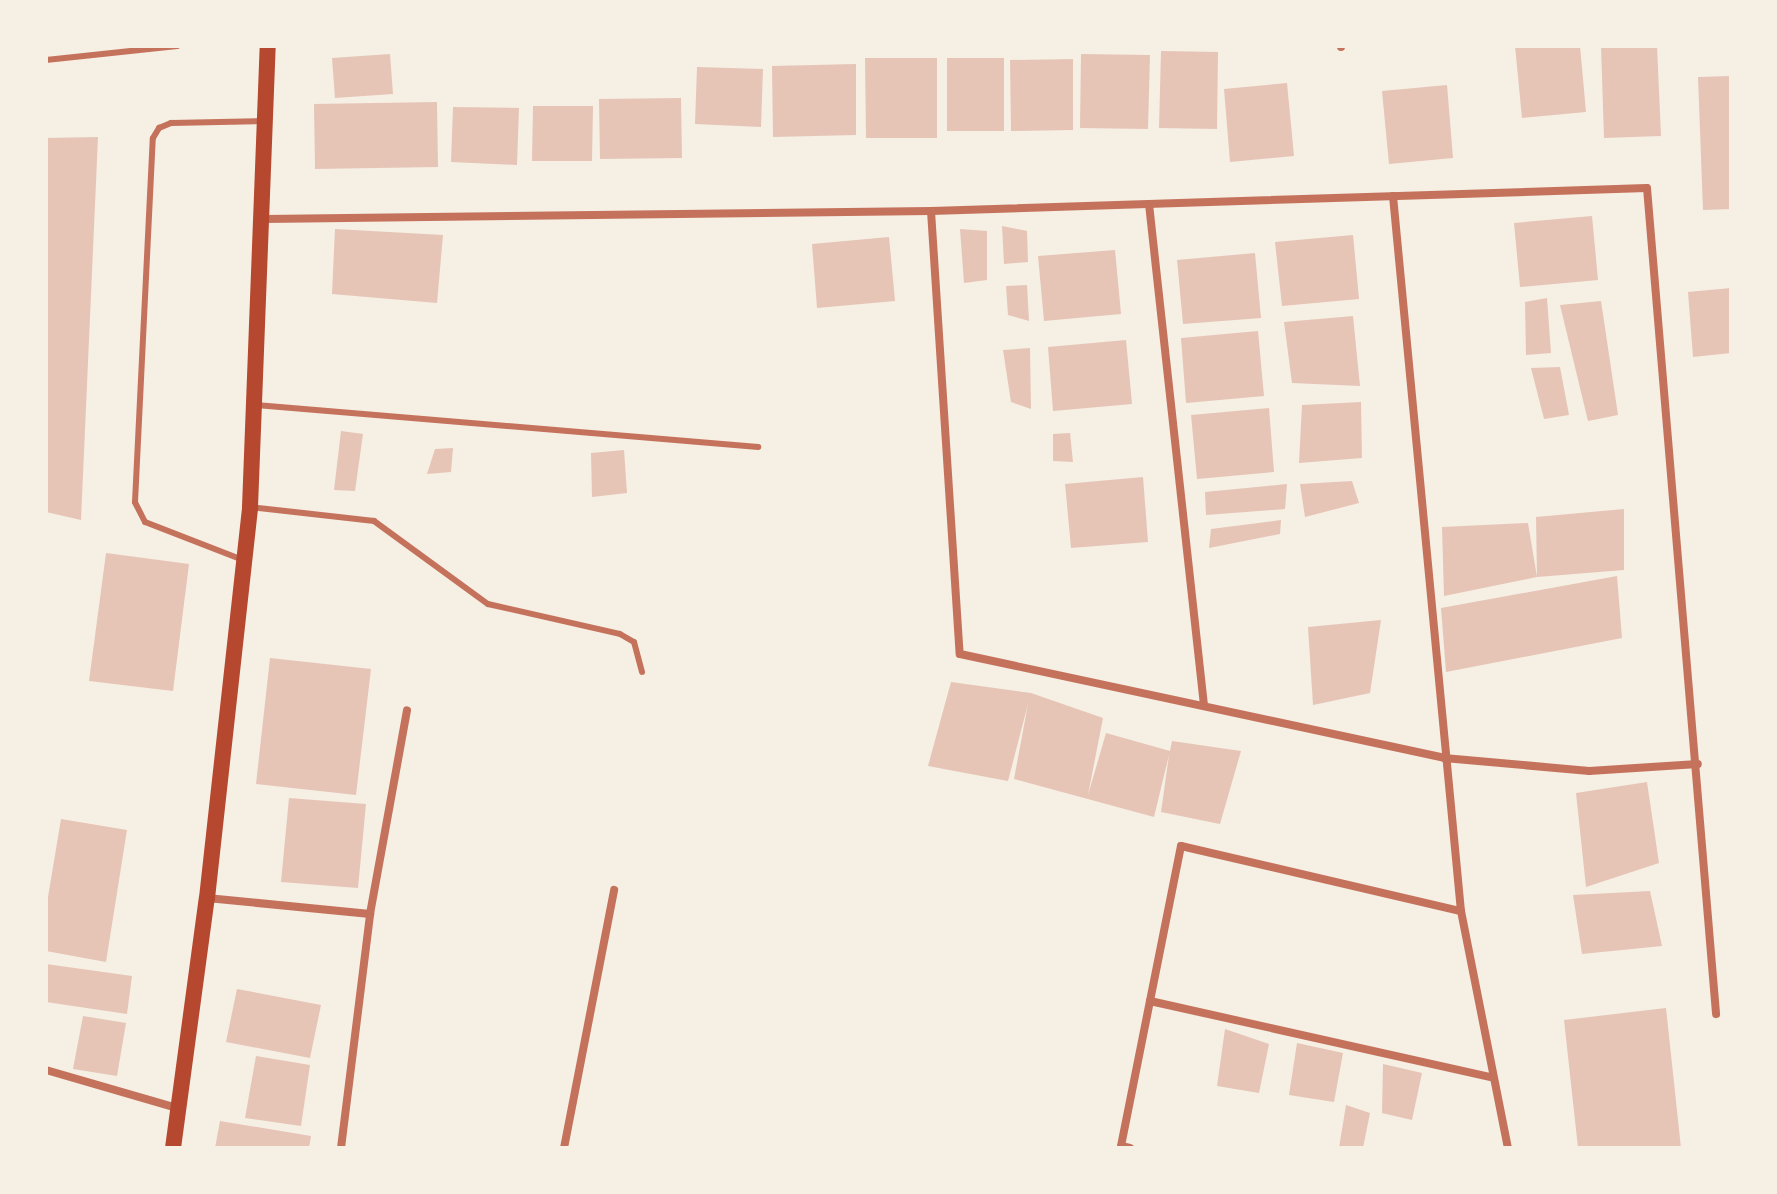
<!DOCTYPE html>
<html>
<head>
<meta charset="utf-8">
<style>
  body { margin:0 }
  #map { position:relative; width:1777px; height:1194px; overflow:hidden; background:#f6efe4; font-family:Raleway,sans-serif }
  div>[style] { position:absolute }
  .building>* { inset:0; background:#e6c5b7 }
  .service>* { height:6px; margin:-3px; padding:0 3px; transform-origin:3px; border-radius:3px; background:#c5725c }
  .minor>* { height:8px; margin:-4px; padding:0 4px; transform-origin:4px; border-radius:4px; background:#c5725c }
  .secondary>* { height:16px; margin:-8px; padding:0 8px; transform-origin:8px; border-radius:8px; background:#b5482f }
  span { translate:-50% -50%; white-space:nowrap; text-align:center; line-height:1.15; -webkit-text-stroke:7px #f6efe4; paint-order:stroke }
  .frame { position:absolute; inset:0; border:48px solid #f6efe4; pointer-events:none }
</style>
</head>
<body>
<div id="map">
  <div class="building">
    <div style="clip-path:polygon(1515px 46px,1580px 46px,1586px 112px,1522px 118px)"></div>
    <div style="clip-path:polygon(1601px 46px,1657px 46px,1661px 136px,1604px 138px)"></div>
    <div style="clip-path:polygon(1161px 51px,1218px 52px,1217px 129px,1159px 128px)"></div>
    <div style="clip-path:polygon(390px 54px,393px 94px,335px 98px,332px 58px)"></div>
    <div style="clip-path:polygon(1081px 54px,1150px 55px,1148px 129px,1080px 128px)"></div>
    <div style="clip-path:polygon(865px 58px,937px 58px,937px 138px,866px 138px)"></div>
    <div style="clip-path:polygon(947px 58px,1004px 58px,1004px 131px,947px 131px)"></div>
    <div style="clip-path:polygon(1073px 59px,1073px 130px,1011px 131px,1010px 60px)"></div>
    <div style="clip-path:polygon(856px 64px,856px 135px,773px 137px,772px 66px)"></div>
    <div style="clip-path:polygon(697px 67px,763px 69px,761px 127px,695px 124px)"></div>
    <div style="clip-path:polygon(1731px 76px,1731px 209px,1703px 210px,1698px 77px)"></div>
    <div style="clip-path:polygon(1287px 83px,1294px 156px,1230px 162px,1224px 89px)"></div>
    <div style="clip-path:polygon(1447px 85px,1453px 158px,1389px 164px,1382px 91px)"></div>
    <div style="clip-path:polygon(681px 98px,682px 158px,600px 159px,599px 99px)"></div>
    <div style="clip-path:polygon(437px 102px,438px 167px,315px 169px,314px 104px)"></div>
    <div style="clip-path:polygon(533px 106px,593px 106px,592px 161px,532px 161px)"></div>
    <div style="clip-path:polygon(453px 107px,519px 108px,517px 165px,451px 162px)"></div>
    <div style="clip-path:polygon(98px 137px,81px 520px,46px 512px,46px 138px)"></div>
    <div style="clip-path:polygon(1592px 216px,1598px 280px,1520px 287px,1514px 223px)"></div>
    <div style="clip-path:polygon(1002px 226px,1027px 231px,1028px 262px,1004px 264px)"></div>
    <div style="clip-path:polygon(335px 229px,443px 235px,437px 303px,332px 294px)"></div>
    <div style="clip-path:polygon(960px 229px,987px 231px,987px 280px,964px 283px)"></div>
    <div style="clip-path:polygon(1353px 235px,1359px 299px,1282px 306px,1275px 242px)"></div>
    <div style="clip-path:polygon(889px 237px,895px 301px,817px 308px,812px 244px)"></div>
    <div style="clip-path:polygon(1115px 250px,1121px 314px,1044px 321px,1038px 256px)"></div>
    <div style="clip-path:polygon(1255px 253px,1261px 318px,1183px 324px,1177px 260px)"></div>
    <div style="clip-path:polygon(1027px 285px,1029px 321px,1008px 315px,1006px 286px)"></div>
    <div style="clip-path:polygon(1731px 288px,1731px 353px,1693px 357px,1688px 292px)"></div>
    <div style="clip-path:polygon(1547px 298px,1551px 353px,1526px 355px,1525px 302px)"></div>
    <div style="clip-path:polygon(1601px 301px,1618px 415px,1588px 421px,1560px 305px)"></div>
    <div style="clip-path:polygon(1353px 316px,1360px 386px,1292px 383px,1284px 322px)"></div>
    <div style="clip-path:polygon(1258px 331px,1264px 396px,1186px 403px,1181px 338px)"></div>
    <div style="clip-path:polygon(1126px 340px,1132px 404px,1053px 411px,1048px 347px)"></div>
    <div style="clip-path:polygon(1030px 348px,1031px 409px,1011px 402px,1003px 350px)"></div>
    <div style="clip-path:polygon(1560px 367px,1569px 415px,1544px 419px,1531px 368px)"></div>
    <div style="clip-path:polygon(1361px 402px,1362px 458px,1299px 463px,1302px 405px)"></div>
    <div style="clip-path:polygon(1269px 408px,1274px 472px,1197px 479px,1191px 415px)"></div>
    <div style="clip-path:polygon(341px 431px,363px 434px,355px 491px,334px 490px)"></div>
    <div style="clip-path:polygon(1070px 433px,1073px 462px,1053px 461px,1053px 434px)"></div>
    <div style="clip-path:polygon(453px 448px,451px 472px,427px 474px,435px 449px)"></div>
    <div style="clip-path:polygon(624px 450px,627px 493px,592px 497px,591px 453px)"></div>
    <div style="clip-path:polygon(1143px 477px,1148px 542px,1071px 548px,1065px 484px)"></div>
    <div style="clip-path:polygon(1352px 481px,1359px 503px,1305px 517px,1300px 484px)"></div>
    <div style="clip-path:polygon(1287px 484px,1285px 509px,1206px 515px,1205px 492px)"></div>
    <div style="clip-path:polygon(1624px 509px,1624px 570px,1537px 577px,1536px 517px)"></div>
    <div style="clip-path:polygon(1281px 520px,1280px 534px,1209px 548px,1211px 529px)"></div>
    <div style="clip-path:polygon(1528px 523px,1537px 577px,1444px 596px,1442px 527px)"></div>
    <div style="clip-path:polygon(106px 553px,189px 564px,173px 691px,89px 681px)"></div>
    <div style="clip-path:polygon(1617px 576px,1622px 638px,1446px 672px,1441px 608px)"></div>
    <div style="clip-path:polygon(1381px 620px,1370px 693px,1313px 705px,1308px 627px)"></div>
    <div style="clip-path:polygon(270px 658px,371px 669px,356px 795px,256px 784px)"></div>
    <div style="clip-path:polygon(951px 682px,1031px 693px,1103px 718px,1088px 795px,1106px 733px,1170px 751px,1172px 741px,1241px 751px,1220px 824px,1161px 812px,1169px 755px,1154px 817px,1014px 779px,1028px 704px,1008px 781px,928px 766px)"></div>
    <div style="clip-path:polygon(1647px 782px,1659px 863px,1586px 887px,1576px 793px)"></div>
    <div style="clip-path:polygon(289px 798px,366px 804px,358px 888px,281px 882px)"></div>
    <div style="clip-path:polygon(61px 819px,127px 830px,106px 962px,46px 951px,46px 909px)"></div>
    <div style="clip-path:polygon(1650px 891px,1662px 946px,1582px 954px,1573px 895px)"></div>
    <div style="clip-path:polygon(46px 964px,132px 976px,127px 1014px,46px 1002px)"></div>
    <div style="clip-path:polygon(237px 989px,321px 1005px,310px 1058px,226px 1042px)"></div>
    <div style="clip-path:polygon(1666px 1008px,1681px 1148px,1578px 1148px,1564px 1020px)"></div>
    <div style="clip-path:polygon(83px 1016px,126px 1023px,117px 1076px,73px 1069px)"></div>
    <div style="clip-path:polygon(1225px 1029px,1269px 1044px,1259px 1093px,1217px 1086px)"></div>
    <div style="clip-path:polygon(1297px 1043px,1343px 1053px,1334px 1102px,1289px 1095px)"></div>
    <div style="clip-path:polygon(256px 1056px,310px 1065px,301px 1126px,245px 1118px)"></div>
    <div style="clip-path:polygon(1383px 1064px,1422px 1073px,1412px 1120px,1382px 1113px)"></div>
    <div style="clip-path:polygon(1346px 1105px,1370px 1113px,1363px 1148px,1339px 1148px)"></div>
    <div style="clip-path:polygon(220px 1121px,311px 1136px,309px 1148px,215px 1148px)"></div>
  </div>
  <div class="service">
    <div style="left:46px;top:60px;width:132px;rotate:-6.1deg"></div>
    <div style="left:256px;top:405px;width:504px;rotate:4.78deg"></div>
    <div style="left:250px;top:507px;width:125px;rotate:6.4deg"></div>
    <div style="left:374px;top:521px;width:141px;rotate:36.1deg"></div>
    <div style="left:488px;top:604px;width:135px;rotate:12.8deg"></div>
    <div style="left:620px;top:634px;width:16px;rotate:30deg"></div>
    <div style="left:634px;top:642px;width:31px;rotate:75deg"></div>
    <div style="left:243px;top:560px;width:105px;rotate:-158.8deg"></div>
    <div style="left:145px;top:522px;width:22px;rotate:-117deg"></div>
    <div style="left:135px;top:502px;width:364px;rotate:-87.2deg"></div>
    <div style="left:153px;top:138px;width:12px;rotate:-59deg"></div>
    <div style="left:159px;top:128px;width:13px;rotate:-23deg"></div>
    <div style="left:171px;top:123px;width:92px;rotate:-1.2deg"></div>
  </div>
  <div class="minor">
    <div style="left:1341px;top:46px;width:1px;rotate:90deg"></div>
    <div style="left:1393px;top:196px;width:718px;rotate:84.57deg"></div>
    <div style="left:1461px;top:911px;width:242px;rotate:78.8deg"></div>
    <div style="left:1149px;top:204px;width:504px;rotate:83.74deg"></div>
    <div style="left:931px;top:211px;width:444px;rotate:86.3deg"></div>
    <div style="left:960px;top:654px;width:495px;rotate:12.1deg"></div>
    <div style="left:1444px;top:758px;width:146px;rotate:5.1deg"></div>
    <div style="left:1589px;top:771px;width:109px;rotate:-3.7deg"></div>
    <div style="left:264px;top:219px;width:667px;rotate:-0.69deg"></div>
    <div style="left:931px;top:211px;width:716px;rotate:-1.84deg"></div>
    <div style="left:1647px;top:188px;width:829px;rotate:85.22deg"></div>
    <div style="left:207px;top:898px;width:164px;rotate:5.6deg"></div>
    <div style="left:1150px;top:1001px;width:349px;rotate:12.6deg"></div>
    <div style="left:46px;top:1070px;width:136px;rotate:16.2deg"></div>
    <div style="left:341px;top:1148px;width:236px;rotate:-82.9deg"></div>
    <div style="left:370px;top:914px;width:207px;rotate:-79.7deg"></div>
    <div style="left:564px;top:1148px;width:263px;rotate:-79deg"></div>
    <div style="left:1130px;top:1148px;width:9px;rotate:-167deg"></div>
    <div style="left:1121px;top:1146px;width:306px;rotate:-78.7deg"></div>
    <div style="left:1181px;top:846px;width:287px;rotate:13.1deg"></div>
  </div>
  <div class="secondary">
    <div style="left:173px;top:1148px;width:252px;rotate:-82.3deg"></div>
    <div style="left:207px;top:898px;width:393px;rotate:-83.7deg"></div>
    <div style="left:250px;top:507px;width:461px;rotate:-87.8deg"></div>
  </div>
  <div class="frame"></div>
</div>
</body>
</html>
